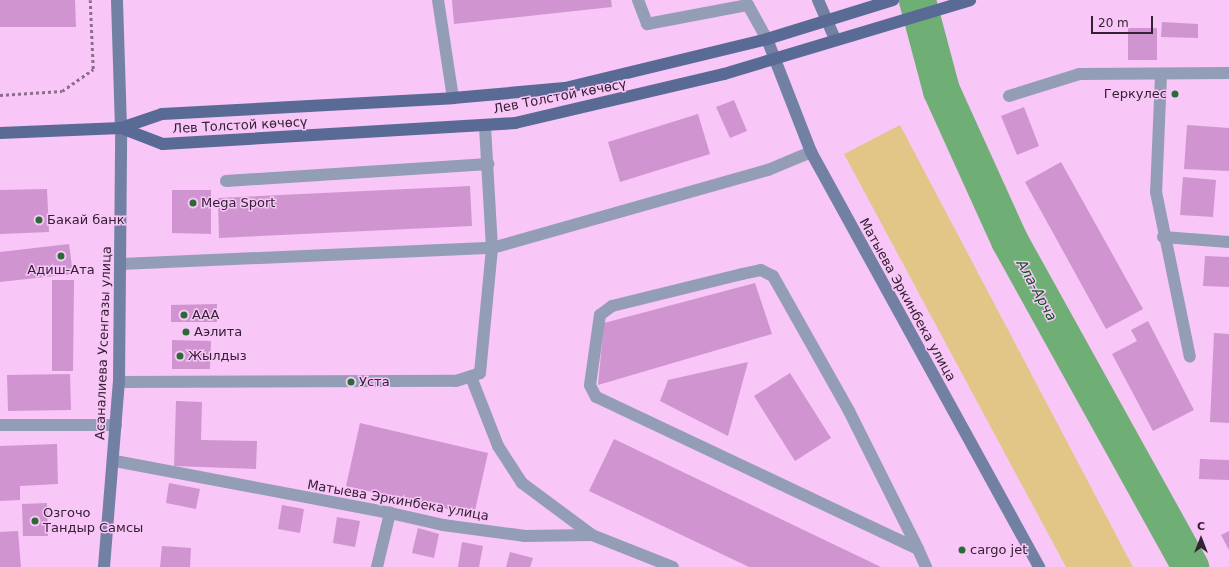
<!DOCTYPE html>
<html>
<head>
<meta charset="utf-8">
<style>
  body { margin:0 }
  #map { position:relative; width:1229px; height:567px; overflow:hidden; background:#f8c6f7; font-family:"DejaVu Sans",sans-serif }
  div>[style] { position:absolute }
  .green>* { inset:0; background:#e2c688 }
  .river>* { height:37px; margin:-18.5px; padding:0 18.5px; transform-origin:18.5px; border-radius:18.5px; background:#6fae75 }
  .building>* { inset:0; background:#d095d0 }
  .path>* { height:2.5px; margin-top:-1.25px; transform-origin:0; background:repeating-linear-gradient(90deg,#8d6c8d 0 3px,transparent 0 6px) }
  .lane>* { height:12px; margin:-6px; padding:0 6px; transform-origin:6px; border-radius:6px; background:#939db6 }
  .street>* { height:12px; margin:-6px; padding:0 6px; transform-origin:6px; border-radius:6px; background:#939db6 }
  .secondary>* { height:12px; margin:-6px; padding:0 6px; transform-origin:6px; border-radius:6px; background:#7180a3 }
  .primary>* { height:12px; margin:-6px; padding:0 6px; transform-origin:6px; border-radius:6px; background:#596a95 }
  .dots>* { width:11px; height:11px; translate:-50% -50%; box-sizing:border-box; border:2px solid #f8c6f7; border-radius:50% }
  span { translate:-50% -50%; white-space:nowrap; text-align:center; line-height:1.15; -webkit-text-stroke:3px #f8c6f7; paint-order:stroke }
  .poi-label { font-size:13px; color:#342134 }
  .right { translate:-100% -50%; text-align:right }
  .left { translate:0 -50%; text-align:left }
  .street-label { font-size:13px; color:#342134 }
  .water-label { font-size:14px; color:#115621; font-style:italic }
  .north { position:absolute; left:1181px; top:519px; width:40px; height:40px; -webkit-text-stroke:3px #f8c6f7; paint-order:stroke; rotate:0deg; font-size:11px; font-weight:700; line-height:16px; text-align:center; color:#342134 }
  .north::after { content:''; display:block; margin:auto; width:14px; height:18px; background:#342134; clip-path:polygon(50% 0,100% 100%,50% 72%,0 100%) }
  .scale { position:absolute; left:1091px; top:16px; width:62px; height:18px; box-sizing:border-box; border:2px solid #342134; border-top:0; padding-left:5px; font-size:12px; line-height:14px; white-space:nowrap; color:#342134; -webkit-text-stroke:3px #f8c6f7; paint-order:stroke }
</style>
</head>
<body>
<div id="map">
  <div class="green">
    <div style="clip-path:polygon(900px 125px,1133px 567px,1066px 567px,844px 154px)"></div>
  </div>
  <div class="river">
    <div style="left:917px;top:0;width:93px;rotate:75.1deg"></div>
    <div style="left:941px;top:90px;width:165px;rotate:65.6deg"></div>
    <div style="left:1009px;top:240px;width:374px;rotate:61deg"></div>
  </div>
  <div class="building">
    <div style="clip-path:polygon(0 0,75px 0,76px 27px,0 27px)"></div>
    <div style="clip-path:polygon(452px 0,611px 0,612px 7px,454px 24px)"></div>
    <div style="clip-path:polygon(1162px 22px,1198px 24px,1198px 38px,1161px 37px)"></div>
    <div style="clip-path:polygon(1128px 28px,1157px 28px,1157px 60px,1128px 60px)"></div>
    <div style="clip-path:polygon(734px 100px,747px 131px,730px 138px,716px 107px)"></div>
    <div style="clip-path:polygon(1024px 107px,1039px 146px,1017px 155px,1001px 116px)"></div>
    <div style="clip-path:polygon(698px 114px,710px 154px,620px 182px,608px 142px)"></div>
    <div style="clip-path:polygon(1187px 125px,1229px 128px,1229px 171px,1184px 169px)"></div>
    <div style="clip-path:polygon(1061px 162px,1143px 309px,1106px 329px,1025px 182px)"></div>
    <div style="clip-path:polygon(1183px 177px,1216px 180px,1213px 217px,1180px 215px)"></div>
    <div style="clip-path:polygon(470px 186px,472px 226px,219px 238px,218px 198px)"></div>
    <div style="clip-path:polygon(47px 189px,49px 232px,0 234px,0 190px)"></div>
    <div style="clip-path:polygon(172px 190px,211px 190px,211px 234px,172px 233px)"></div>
    <div style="clip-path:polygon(69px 244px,73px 274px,0 282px,0 252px)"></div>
    <div style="clip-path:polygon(1205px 256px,1229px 257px,1229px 287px,1203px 286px)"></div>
    <div style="clip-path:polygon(52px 280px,74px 280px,73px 371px,52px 371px)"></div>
    <div style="clip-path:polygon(755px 283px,772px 334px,598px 385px,604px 323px)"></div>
    <div style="clip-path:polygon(217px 304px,217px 322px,171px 322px,171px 305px)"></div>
    <div style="clip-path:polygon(1148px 321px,1194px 410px,1153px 431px,1112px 354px,1137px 341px,1131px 330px)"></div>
    <div style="clip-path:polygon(1214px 333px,1229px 334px,1229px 423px,1210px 422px)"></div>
    <div style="clip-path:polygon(172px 340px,211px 341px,210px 369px,172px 369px)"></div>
    <div style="clip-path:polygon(748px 362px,728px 436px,660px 401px,668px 380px)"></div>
    <div style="clip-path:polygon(790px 373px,831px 438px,795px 461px,754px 396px)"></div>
    <div style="clip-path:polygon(70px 374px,71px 410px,8px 411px,7px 375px)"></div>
    <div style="clip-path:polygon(176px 401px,202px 402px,201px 440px,257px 441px,256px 469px,174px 466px)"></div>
    <div style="clip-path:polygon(360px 423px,488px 453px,474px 515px,346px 486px)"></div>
    <div style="clip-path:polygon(614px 439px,881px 567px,749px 567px,589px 491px)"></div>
    <div style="clip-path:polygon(57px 444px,58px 484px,20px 486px,20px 500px,0 501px,0 446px)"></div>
    <div style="clip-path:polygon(1200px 459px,1229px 460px,1229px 480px,1199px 479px)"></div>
    <div style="clip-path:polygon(169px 483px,200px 489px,196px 509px,166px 503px)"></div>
    <div style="clip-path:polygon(47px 503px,48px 536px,23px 536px,22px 504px)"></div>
    <div style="clip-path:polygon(282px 505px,304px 509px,300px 533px,278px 529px)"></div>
    <div style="clip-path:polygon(337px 517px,360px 521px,355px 547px,333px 543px)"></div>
    <div style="clip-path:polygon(418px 528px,439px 534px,434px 558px,412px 553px)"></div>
    <div style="clip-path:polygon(18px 531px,21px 567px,0 567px,0 532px)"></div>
    <div style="clip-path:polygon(1229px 531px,1229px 550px,1221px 535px)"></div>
    <div style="clip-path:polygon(462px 542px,483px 546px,479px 567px,458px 567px)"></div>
    <div style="clip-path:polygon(162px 546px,191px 548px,190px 567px,160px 567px)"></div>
    <div style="clip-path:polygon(510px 552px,533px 558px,530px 567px,506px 567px)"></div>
  </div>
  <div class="path">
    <div style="left:0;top:95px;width:62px;rotate:-3.7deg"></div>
    <div style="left:62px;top:91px;width:38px;rotate:-35deg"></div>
    <div style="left:93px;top:69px;width:69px;rotate:-92.5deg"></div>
  </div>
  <div class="lane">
    <div style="left:438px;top:0;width:99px;rotate:81.3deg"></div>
    <div style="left:638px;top:0;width:26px;rotate:69deg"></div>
    <div style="left:647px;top:24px;width:103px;rotate:-10.7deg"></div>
    <div style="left:748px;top:5px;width:39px;rotate:61deg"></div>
    <div style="left:1161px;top:75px;width:117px;rotate:92.4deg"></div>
    <div style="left:1156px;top:192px;width:168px;rotate:78.4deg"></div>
    <div style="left:1009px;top:96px;width:73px;rotate:-17.4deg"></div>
    <div style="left:1079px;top:74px;width:150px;rotate:-0.4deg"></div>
    <div style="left:226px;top:181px;width:263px;rotate:-3.7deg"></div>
    <div style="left:1163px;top:237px;width:66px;rotate:4.3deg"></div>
    <div style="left:121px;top:264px;width:371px;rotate:-2.5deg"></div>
    <div style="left:492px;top:248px;width:287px;rotate:-15.8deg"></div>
    <div style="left:768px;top:170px;width:47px;rotate:-22.7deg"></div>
    <div style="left:471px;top:377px;width:74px;rotate:68.6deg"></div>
    <div style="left:498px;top:446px;width:44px;rotate:57deg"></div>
    <div style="left:522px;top:483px;width:87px;rotate:36.6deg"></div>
    <div style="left:119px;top:382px;width:337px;rotate:-0.2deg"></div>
    <div style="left:456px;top:381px;width:25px;rotate:-18deg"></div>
    <div style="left:480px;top:373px;width:126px;rotate:-84.5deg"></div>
    <div style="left:492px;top:248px;width:123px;rotate:-93.3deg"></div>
    <div style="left:115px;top:461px;width:280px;rotate:10.7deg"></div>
    <div style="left:918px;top:549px;width:356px;rotate:-154.7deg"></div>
    <div style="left:596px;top:397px;width:13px;rotate:-117deg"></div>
    <div style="left:590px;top:385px;width:71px;rotate:-81.9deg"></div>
    <div style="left:600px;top:315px;width:15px;rotate:-37deg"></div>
    <div style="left:612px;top:306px;width:134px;rotate:-13.8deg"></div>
    <div style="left:742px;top:274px;width:19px;rotate:-12deg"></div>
    <div style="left:761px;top:270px;width:13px;rotate:27deg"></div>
    <div style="left:773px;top:276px;width:155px;rotate:60.6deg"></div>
    <div style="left:849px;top:411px;width:154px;rotate:63.4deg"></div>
    <div style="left:918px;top:549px;width:20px;rotate:66deg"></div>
  </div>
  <div class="street">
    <div style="left:0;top:425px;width:116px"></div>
    <div style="left:377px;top:567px;width:56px;rotate:-76.5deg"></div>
    <div style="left:390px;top:513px;width:54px;rotate:12.8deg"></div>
    <div style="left:443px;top:525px;width:83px;rotate:7.6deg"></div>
    <div style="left:525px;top:536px;width:67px;rotate:-0.9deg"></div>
    <div style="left:592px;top:535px;width:87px;rotate:21.6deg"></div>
  </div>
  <div class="secondary">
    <div style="left:818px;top:0;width:43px;rotate:66.4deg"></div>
    <div style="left:767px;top:39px;width:121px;rotate:68.7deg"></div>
    <div style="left:811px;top:152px;width:474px;rotate:61.2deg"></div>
    <div style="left:104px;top:567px;width:186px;rotate:-85.4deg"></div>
    <div style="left:119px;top:382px;width:254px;rotate:-89.5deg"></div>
    <div style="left:121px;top:128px;width:128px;rotate:-91.8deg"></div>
  </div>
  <div class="primary">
    <div style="left:121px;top:128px;width:45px;rotate:20.9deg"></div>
    <div style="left:163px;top:144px;width:353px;rotate:-3.4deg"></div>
    <div style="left:515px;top:123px;width:215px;rotate:-13.2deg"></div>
    <div style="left:724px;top:74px;width:257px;rotate:-16.7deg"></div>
    <div style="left:0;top:133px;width:121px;rotate:-2.4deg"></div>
    <div style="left:121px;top:128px;width:43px;rotate:-18.9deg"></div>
    <div style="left:162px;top:114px;width:291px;rotate:-3.1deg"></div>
    <div style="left:453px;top:98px;width:112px;rotate:-5.1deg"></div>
    <div style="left:565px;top:88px;width:208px;rotate:-13.6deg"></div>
    <div style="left:767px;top:39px;width:132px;rotate:-17.2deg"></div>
  </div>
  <div class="dots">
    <div style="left:1175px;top:94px;background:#2a6b35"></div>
    <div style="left:193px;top:203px;background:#2a6b35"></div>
    <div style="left:39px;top:220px;background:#2a6b35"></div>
    <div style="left:61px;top:256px;background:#2a6b35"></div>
    <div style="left:184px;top:315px;background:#2a6b35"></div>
    <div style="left:186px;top:332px;background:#2a6b35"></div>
    <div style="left:180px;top:356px;background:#2a6b35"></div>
    <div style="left:351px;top:382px;background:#2a6b35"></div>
    <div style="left:35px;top:521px;background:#2a6b35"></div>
    <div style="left:962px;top:550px;background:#2a6b35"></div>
  </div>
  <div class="poi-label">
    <span class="right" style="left:1167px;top:94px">Геркулес</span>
    <span class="left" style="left:201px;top:203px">Mega Sport</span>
    <span class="left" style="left:47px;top:220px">Бакай банк</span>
    <span style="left:61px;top:270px">Адиш-Ата</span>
    <span class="left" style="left:192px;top:315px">AAA</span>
    <span class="left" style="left:194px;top:332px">Аэлита</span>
    <span class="left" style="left:188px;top:356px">Жылдыз</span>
    <span class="left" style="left:359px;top:382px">Уста</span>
    <span class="left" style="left:43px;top:521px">Озгочо<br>Тандыр Самсы</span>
    <span class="left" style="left:970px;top:550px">cargo jet</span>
  </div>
  <div class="street-label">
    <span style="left:560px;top:97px;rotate:-11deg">Лев Толстой көчөсү</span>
    <span style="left:240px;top:126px;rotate:-3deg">Лев Толстой көчөсү</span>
    <span style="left:907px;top:300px;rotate:61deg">Матыева Эркинбека улица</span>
    <span style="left:104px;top:343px;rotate:-88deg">Асаналиева Усенгазы улица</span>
    <span style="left:398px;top:501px;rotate:10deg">Матыева Эркинбека улица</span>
  </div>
  <div class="water-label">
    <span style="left:1037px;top:290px;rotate:61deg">Ала-Арча</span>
  </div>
  <div class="north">С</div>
  <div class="scale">20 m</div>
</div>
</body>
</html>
